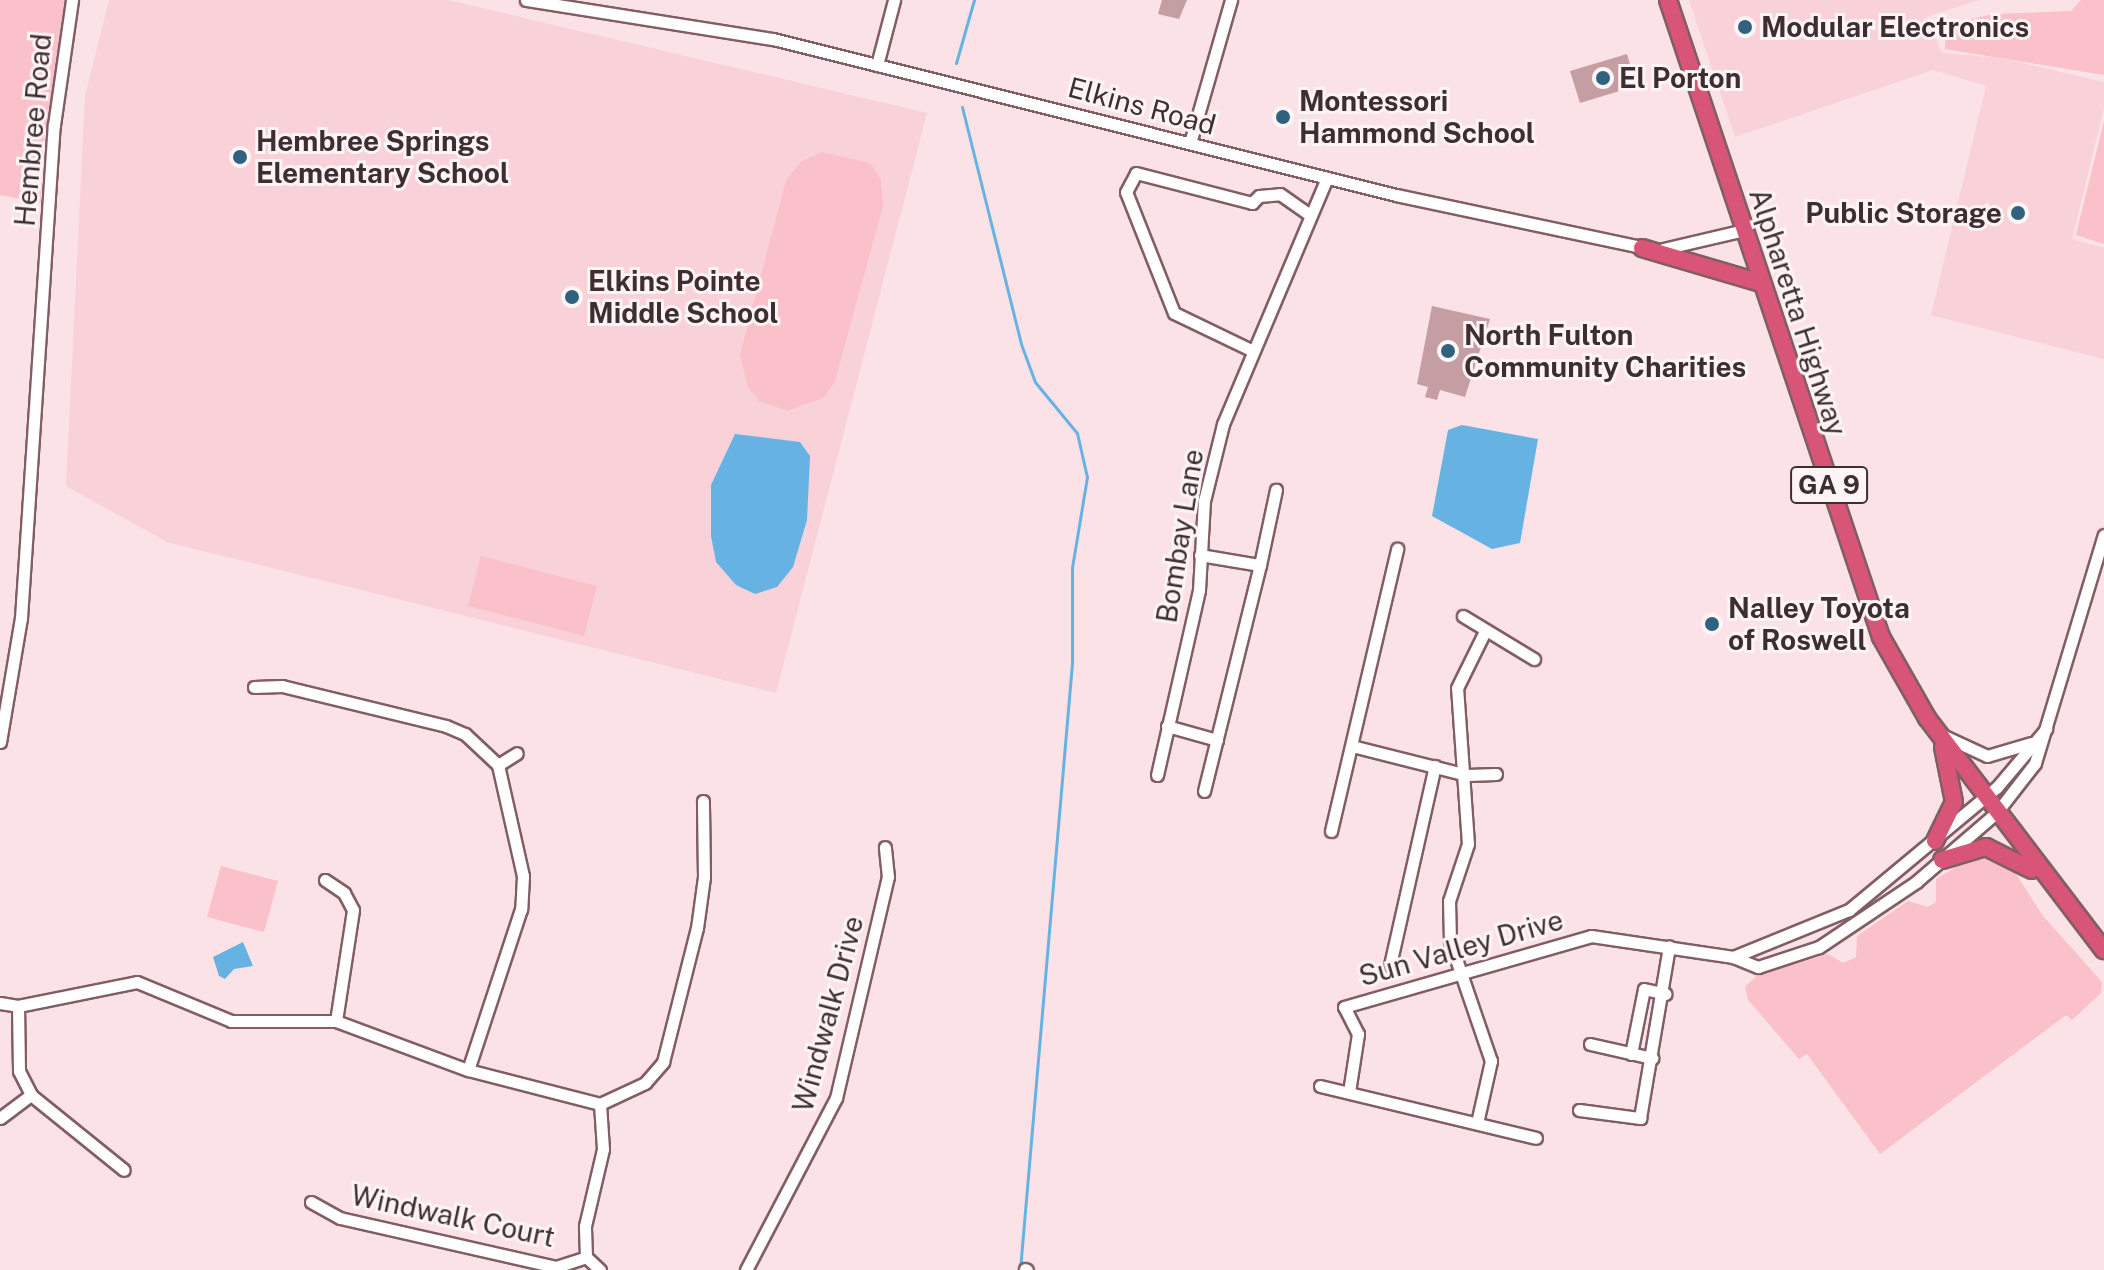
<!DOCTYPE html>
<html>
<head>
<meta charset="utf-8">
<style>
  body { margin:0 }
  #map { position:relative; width:2104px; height:1270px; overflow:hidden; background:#fbe2e6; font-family:"Public Sans",sans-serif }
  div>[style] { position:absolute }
  .built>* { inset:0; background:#f9d1d8 }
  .green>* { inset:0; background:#fac1ca }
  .water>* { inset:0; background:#66b3e3 }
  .stream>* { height:3px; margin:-1.5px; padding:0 1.5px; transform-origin:1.5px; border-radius:1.5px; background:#66b3e3 }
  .building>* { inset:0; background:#c59ea4 }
  .roads { filter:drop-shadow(2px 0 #815e64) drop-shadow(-2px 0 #815e64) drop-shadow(0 2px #815e64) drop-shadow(0 -2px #815e64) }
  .minor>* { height:11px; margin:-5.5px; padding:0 5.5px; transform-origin:5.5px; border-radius:5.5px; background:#fff }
  .highway>* { height:16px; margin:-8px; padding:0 8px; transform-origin:8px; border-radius:8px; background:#d95577 }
  .dots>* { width:22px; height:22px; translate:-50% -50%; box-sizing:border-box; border:4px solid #fdf4f5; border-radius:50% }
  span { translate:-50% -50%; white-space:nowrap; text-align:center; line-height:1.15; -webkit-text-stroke:6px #fdf4f5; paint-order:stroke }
  .shield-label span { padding:2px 6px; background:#fdf4f5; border:2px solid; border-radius:6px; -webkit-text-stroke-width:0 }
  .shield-label { font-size:26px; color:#3e2e30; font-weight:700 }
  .poi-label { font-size:28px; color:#3e2e30; font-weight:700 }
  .left { translate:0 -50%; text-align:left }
  .right { translate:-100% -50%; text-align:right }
  .street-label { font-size:28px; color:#3e2e30 }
</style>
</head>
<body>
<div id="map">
  <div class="built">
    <div style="clip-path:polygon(109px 0,448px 0,927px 113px,776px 693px,167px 542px,66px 486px,85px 96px)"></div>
    <div style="clip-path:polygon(1689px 0,1979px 0,1926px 17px,1942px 53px,2001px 58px,2104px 82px,2104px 108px,2072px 239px,2104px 248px,2104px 359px,1931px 315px,1986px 86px,1933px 70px,1735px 137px)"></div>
  </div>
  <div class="green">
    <div style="clip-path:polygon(0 0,72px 0,43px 145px,41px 203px,0 195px)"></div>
    <div style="clip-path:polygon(2081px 0,2104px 0,2104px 75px,1945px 49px,1946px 25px,1993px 14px,2071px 11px)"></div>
    <div style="clip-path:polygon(2104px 121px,2104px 244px,2076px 235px)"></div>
    <div style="clip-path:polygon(822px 152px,870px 163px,881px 180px,883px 206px,835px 381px,825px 397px,787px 411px,759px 401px,748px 387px,740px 355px,786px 180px,801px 162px)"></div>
    <div style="clip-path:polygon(481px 556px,597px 586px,584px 636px,468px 606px)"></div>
    <div style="clip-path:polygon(1979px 853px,2005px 857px,2043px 916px,2102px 982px,2101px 993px,2072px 1020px,2066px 1015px,1880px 1154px,1807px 1054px,1799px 1059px,1748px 1000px,1745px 987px,1757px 975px,1828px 954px,1843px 963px,1856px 957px,1857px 936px,1908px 901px,1928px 907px,1936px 902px,1936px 879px)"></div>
    <div style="clip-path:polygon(221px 866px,278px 881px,264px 932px,207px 917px)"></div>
  </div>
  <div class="water">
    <div style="clip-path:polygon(1462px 425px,1538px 439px,1520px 543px,1492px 549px,1432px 516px,1448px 430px)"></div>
    <div style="clip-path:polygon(735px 434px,800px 442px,810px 456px,807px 520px,793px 567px,777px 587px,755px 594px,736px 585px,716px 562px,711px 536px,711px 485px)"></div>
    <div style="clip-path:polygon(243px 942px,253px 966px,234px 969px,225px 979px,219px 976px,213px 957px)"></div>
  </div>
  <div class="stream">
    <div style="left:956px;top:63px;width:66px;rotate:-74.1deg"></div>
    <div style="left:962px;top:107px;width:244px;rotate:76deg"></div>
    <div style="left:1021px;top:344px;width:40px;rotate:69.8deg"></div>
    <div style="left:1035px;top:382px;width:66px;rotate:50.5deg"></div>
    <div style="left:1077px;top:433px;width:45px;rotate:77.2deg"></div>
    <div style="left:1087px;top:477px;width:92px;rotate:99.4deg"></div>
    <div style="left:1072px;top:568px;width:95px;rotate:90deg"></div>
    <div style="left:1072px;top:663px;width:609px;rotate:94.9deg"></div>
  </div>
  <div class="building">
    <div style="clip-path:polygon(1162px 0,1187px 0,1179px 19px,1158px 14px)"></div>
    <div style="clip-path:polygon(1627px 54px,1636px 86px,1580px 103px,1570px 71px)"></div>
    <div style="clip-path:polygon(1432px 306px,1490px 319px,1465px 397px,1440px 390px,1437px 400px,1425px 397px,1428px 387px,1417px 384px)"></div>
  </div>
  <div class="roads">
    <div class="minor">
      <div style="left:526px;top:0;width:250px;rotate:9deg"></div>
      <div style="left:773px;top:39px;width:642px;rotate:14.06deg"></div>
      <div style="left:1396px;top:195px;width:256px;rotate:12deg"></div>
      <div style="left:877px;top:65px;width:67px;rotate:-75.3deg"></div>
      <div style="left:1190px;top:143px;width:149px;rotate:-74deg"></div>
      <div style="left:1663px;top:249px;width:83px;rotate:-13.2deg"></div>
      <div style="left:1251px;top:350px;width:85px;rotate:-154.3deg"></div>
      <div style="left:1174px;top:313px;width:130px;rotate:-111.6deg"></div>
      <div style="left:1126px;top:192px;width:21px;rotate:-62deg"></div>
      <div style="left:1136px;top:173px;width:120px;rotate:14.5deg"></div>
      <div style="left:1252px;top:203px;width:10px;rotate:-45deg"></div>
      <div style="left:1259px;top:196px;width:21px;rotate:-5deg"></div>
      <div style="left:1280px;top:194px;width:37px;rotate:35deg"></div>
      <div style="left:1200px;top:555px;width:61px;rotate:9.5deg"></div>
      <div style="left:1260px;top:565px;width:77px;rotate:-78deg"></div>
      <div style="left:1463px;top:616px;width:83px;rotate:31.2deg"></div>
      <div style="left:254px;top:687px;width:28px;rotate:-2deg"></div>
      <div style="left:282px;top:686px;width:169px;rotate:13.7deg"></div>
      <div style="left:446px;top:726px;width:21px;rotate:23deg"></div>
      <div style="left:465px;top:734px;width:45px;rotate:43.2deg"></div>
      <div style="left:498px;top:765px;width:114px;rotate:77.3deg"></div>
      <div style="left:523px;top:876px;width:33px;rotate:93deg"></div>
      <div style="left:521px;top:909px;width:169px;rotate:108.2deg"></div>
      <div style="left:1167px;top:726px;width:52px;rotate:15.6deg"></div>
      <div style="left:1944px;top:736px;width:47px;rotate:24.9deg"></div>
      <div style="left:1987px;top:756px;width:46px;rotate:-16.5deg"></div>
      <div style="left:0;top:742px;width:126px;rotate:-80.4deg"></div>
      <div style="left:21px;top:618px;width:494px;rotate:-86.2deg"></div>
      <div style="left:54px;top:125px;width:126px;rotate:-81.8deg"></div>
      <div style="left:1352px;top:746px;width:119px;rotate:14.2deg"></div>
      <div style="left:1467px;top:775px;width:29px;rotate:-2deg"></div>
      <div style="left:498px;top:765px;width:22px;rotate:-32deg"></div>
      <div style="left:1157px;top:775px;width:190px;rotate:-77.2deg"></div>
      <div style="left:1199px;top:590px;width:89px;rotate:-86.8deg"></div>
      <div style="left:1204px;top:501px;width:79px;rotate:-76.1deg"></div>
      <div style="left:1223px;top:424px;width:267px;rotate:-67.1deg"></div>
      <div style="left:1204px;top:791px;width:233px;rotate:-76.1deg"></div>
      <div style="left:1331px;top:831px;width:290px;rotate:-76.8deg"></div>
      <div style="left:325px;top:880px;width:23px;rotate:34deg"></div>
      <div style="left:344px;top:893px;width:19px;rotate:62deg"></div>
      <div style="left:353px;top:910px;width:112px;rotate:98.7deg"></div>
      <div style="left:1733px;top:957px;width:125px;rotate:-22.1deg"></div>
      <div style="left:1849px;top:910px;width:192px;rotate:-39.7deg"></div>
      <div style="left:1997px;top:787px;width:76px;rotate:-49.8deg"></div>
      <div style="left:1390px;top:965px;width:204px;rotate:-77.3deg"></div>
      <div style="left:0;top:1003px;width:18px;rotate:9deg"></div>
      <div style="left:18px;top:1006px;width:121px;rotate:-11.4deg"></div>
      <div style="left:137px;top:982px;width:102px;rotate:22.5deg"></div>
      <div style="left:231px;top:1021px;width:105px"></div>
      <div style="left:336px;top:1021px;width:141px;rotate:20.4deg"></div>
      <div style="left:468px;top:1070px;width:136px;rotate:14.4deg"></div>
      <div style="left:600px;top:1104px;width:50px;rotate:-25deg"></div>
      <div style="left:645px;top:1083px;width:28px;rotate:-49deg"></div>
      <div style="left:663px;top:1062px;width:138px;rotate:-75.8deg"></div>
      <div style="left:697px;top:928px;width:51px;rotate:-82.2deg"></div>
      <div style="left:704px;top:877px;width:76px;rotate:-90.8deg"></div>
      <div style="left:18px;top:1006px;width:65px;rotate:89.1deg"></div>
      <div style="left:19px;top:1071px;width:27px;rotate:63deg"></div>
      <div style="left:31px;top:1095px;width:119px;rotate:38.9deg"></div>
      <div style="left:1590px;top:1044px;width:64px;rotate:12.7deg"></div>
      <div style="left:1631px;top:1054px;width:66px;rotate:-78.7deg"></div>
      <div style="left:1644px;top:989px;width:22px;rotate:13deg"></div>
      <div style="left:1320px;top:1086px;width:222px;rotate:13.5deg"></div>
      <div style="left:1349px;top:1092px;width:59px;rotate:-81.2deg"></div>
      <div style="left:1358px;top:1034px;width:30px;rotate:-117deg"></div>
      <div style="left:1344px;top:1007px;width:257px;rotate:-16deg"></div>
      <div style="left:1591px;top:936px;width:144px;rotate:8.4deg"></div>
      <div style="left:1733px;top:957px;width:27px;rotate:22deg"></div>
      <div style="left:1758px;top:967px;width:64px;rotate:-18.2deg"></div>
      <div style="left:1819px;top:947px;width:117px;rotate:-33.8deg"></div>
      <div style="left:1916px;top:882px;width:107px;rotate:-40.8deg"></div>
      <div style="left:1997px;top:812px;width:62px;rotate:-52.2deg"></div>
      <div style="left:2035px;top:763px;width:238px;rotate:-73.2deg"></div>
      <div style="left:1579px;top:1110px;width:62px;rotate:7.5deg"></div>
      <div style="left:1640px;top:1118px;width:174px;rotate:-80.4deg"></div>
      <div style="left:0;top:1118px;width:39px;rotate:-37deg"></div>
      <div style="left:1477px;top:1123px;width:64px;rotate:-77.3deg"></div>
      <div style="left:1491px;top:1061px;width:127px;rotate:-108.9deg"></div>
      <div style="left:1450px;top:941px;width:40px;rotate:-91.4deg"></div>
      <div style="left:1449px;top:901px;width:60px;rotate:-71.6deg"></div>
      <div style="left:1468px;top:844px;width:156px;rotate:-94deg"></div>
      <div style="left:1457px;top:688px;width:64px;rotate:-63.8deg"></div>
      <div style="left:311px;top:1202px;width:33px;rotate:29deg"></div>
      <div style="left:340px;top:1218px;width:221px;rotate:12.8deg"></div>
      <div style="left:556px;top:1267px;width:32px;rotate:-18deg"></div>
      <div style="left:1025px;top:1269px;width:2px;rotate:27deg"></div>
      <div style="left:600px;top:1270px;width:19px;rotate:-137deg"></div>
      <div style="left:586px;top:1257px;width:31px;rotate:-92deg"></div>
      <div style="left:585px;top:1226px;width:79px;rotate:-76.8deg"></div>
      <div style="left:603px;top:1149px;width:45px;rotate:-93.8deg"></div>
      <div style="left:746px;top:1270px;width:194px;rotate:-62.4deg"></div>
      <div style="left:836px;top:1098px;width:227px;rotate:-76.8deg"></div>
      <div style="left:888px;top:877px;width:30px;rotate:-96deg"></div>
    </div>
    <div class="highway">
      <div style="left:1668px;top:0;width:672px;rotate:71.51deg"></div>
      <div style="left:1881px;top:637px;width:93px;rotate:60.4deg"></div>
      <div style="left:1927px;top:718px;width:292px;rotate:52.7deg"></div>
      <div style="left:1642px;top:248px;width:124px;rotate:16.4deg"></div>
      <div style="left:1935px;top:841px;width:43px;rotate:-64deg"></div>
      <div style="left:1954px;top:802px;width:56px;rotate:-101.3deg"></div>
      <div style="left:1942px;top:860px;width:46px;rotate:-16.5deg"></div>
      <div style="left:1986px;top:847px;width:51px;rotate:26.6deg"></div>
    </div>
  </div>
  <div class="dots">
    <div style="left:1745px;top:27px;background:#30617f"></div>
    <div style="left:1603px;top:78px;background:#30617f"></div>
    <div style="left:1283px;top:117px;background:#30617f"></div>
    <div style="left:240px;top:157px;background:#30617f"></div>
    <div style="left:2018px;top:213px;background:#30617f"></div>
    <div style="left:572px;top:297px;background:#30617f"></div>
    <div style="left:1448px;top:351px;background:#30617f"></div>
    <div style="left:1712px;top:624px;background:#30617f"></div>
  </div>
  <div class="shield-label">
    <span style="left:1829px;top:485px">GA 9</span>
  </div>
  <div class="poi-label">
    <span class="left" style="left:1761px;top:27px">Modular Electronics</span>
    <span class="left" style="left:1619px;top:78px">El Porton</span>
    <span class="left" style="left:1299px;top:117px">Montessori<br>Hammond School</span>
    <span class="left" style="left:256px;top:157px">Hembree Springs<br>Elementary School</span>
    <span class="right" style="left:2002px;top:213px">Public Storage</span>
    <span class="left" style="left:588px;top:297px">Elkins Pointe<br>Middle School</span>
    <span class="left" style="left:1464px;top:351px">North Fulton<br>Community Charities</span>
    <span class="left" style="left:1728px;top:624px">Nalley Toyota<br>of Roswell</span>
  </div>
  <div class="street-label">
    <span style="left:1142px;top:106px;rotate:15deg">Elkins Road</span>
    <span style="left:33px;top:130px;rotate:-85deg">Hembree Road</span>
    <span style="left:1798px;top:312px;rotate:72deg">Alpharetta Highway</span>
    <span style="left:1180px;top:536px;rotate:-81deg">Bombay Lane</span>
    <span style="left:1461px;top:948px;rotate:-16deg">Sun Valley Drive</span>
    <span style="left:828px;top:1014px;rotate:-75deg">Windwalk Drive</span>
    <span style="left:453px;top:1216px;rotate:12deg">Windwalk Court</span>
  </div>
</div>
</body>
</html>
